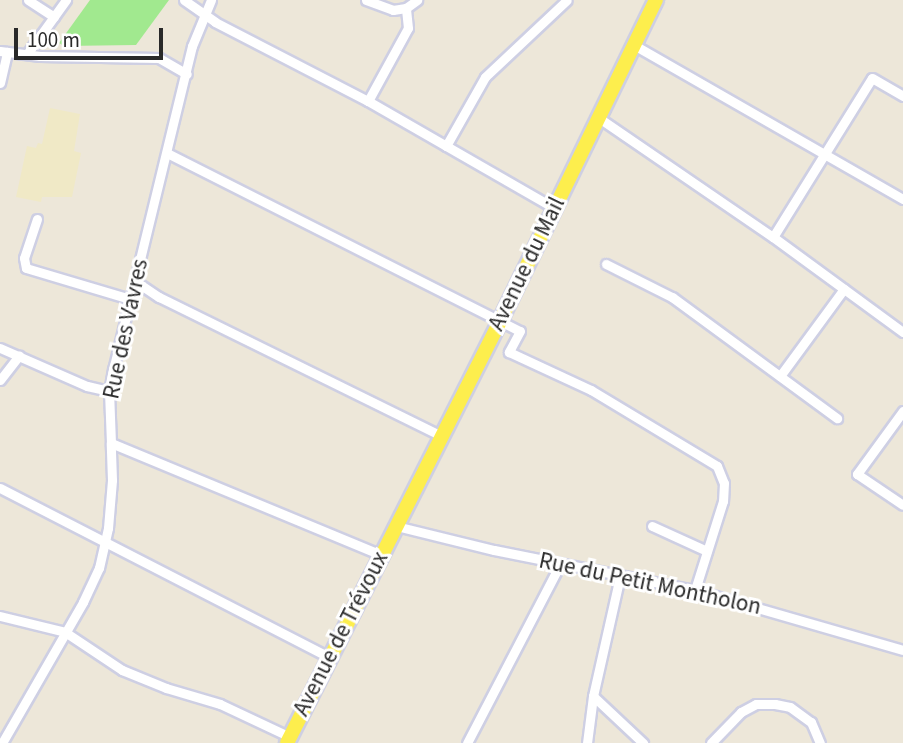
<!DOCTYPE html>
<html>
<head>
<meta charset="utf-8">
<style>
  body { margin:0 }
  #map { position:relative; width:903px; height:743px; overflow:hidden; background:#ede7d9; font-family:"Source Sans 3",sans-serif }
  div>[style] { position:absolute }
  .education>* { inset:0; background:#f0e9c6 }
  .green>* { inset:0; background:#a1e98f }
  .roads { filter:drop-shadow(2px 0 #cecfe3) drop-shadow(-2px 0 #cecfe3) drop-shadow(0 2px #cecfe3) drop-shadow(0 -2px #cecfe3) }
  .street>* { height:9px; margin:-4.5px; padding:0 4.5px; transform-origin:4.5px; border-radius:4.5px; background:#fff }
  .primary>* { height:14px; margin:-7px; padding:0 7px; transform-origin:7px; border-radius:7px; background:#fdee4d }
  span { translate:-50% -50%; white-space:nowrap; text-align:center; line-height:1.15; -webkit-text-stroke:6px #fff; paint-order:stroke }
  .street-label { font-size:23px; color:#292929 }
  .scale { position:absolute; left:14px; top:28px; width:149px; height:32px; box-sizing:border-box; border:4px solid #292929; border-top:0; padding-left:9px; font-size:21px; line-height:24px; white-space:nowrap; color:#292929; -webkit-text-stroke:5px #fff; paint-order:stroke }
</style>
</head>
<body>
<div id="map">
  <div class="education">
    <div style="clip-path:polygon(50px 108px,80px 114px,74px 151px,81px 153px,72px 197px,42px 197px,41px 202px,16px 197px,27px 146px,36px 148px,38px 143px,42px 144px)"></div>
  </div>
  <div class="green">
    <div style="clip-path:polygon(90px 0,169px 0,136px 45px,64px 46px,59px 43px)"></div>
  </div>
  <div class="roads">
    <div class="street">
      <div style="left:28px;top:0;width:31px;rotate:33deg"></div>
      <div style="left:184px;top:0;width:38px;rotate:35deg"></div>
      <div style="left:215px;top:22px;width:172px;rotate:27.3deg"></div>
      <div style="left:368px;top:101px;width:215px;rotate:29.9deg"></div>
      <div style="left:211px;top:0;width:50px;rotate:112.4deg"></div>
      <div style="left:192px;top:46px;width:333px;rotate:103.7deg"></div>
      <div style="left:113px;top:369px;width:22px;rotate:100deg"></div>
      <div style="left:109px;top:391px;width:52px;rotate:87.8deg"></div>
      <div style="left:111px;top:443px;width:292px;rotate:22.5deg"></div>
      <div style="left:366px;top:0;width:29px;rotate:20deg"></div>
      <div style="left:393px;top:10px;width:13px;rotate:-9deg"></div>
      <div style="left:406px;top:8px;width:14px;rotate:-36deg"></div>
      <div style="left:634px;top:45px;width:310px;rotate:29.8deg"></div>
      <div style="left:0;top:51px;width:40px;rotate:7.1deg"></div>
      <div style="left:40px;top:56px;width:119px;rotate:1deg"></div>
      <div style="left:159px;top:58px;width:32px;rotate:30deg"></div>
      <div style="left:27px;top:54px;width:67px;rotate:-54.2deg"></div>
      <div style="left:0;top:83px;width:32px;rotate:-77deg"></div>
      <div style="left:368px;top:101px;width:83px;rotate:-61.3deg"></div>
      <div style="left:408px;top:28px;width:20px;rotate:-96deg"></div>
      <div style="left:599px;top:118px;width:211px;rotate:34.4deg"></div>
      <div style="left:773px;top:237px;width:161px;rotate:36.2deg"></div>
      <div style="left:446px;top:146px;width:79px;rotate:-60.5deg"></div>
      <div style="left:485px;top:77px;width:112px;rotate:-43.2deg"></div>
      <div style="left:167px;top:153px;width:395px;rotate:26.8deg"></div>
      <div style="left:520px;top:331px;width:24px;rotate:118deg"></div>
      <div style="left:509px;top:352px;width:90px;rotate:24.9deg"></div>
      <div style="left:591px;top:390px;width:147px;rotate:31.1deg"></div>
      <div style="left:717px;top:466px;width:18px;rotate:68deg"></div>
      <div style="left:724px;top:483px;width:18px;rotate:93deg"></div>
      <div style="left:723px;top:501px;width:93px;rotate:107.5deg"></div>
      <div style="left:37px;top:219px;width:41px;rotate:108.4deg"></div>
      <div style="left:24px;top:258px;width:10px;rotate:79deg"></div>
      <div style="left:26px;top:268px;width:109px;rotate:16.6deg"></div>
      <div style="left:773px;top:237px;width:187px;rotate:-58.1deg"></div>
      <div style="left:872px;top:78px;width:36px;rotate:30deg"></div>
      <div style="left:606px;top:264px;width:74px;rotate:26.6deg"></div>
      <div style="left:672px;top:297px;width:205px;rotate:36.3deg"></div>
      <div style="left:135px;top:281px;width:29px;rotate:34deg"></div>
      <div style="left:159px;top:297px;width:315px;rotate:26.2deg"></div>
      <div style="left:0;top:348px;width:95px;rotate:23.6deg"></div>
      <div style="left:87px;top:386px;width:23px;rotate:13deg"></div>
      <div style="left:780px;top:376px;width:108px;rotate:-53.7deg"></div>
      <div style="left:0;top:380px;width:31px;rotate:-52deg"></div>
      <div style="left:903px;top:411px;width:78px;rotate:126.1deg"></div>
      <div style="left:857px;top:474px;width:55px;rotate:34deg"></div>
      <div style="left:0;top:488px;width:370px;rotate:27.2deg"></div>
      <div style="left:396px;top:526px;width:101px;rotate:13.8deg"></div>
      <div style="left:494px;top:550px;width:205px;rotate:11.3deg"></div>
      <div style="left:695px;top:590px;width:216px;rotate:16.1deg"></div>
      <div style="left:652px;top:526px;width:60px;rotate:24.4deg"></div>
      <div style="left:0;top:616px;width:67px;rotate:13.8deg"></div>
      <div style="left:65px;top:632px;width:69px;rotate:33.7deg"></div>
      <div style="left:122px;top:670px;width:48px;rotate:22.2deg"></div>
      <div style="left:166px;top:688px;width:56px;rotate:16.5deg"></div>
      <div style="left:220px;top:704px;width:77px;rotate:25.2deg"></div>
      <div style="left:593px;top:696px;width:69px;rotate:43.2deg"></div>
      <div style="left:2px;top:743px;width:163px;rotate:-60.1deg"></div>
      <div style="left:83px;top:602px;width:38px;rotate:-65deg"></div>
      <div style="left:99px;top:568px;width:41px;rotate:-77.3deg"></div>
      <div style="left:108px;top:528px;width:48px;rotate:-85.2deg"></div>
      <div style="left:112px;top:480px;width:37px;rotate:-92deg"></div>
      <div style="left:467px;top:743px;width:202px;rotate:-62.5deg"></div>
      <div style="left:587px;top:743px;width:47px;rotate:-82.7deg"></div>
      <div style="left:593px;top:696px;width:123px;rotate:-77.3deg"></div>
      <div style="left:711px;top:743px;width:43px;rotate:-45.9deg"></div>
      <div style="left:741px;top:712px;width:17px;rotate:-28deg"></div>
      <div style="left:756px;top:704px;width:19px"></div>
      <div style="left:775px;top:704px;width:15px;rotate:11deg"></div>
      <div style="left:790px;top:707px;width:26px;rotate:36deg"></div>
      <div style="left:811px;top:722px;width:23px;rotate:67deg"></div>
    </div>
    <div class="primary">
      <div style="left:287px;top:743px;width:473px;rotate:-63.2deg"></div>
      <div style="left:500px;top:321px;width:357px;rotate:-64.1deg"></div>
    </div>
  </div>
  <div class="street-label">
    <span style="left:527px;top:264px;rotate:-64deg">Avenue du Mail</span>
    <span style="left:126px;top:329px;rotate:-78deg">Rue des Vavres</span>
    <span style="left:650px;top:584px;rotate:12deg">Rue du Petit Montholon</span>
    <span style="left:341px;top:634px;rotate:-63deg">Avenue de Trévoux</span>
  </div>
  <div class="scale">100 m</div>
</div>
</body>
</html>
